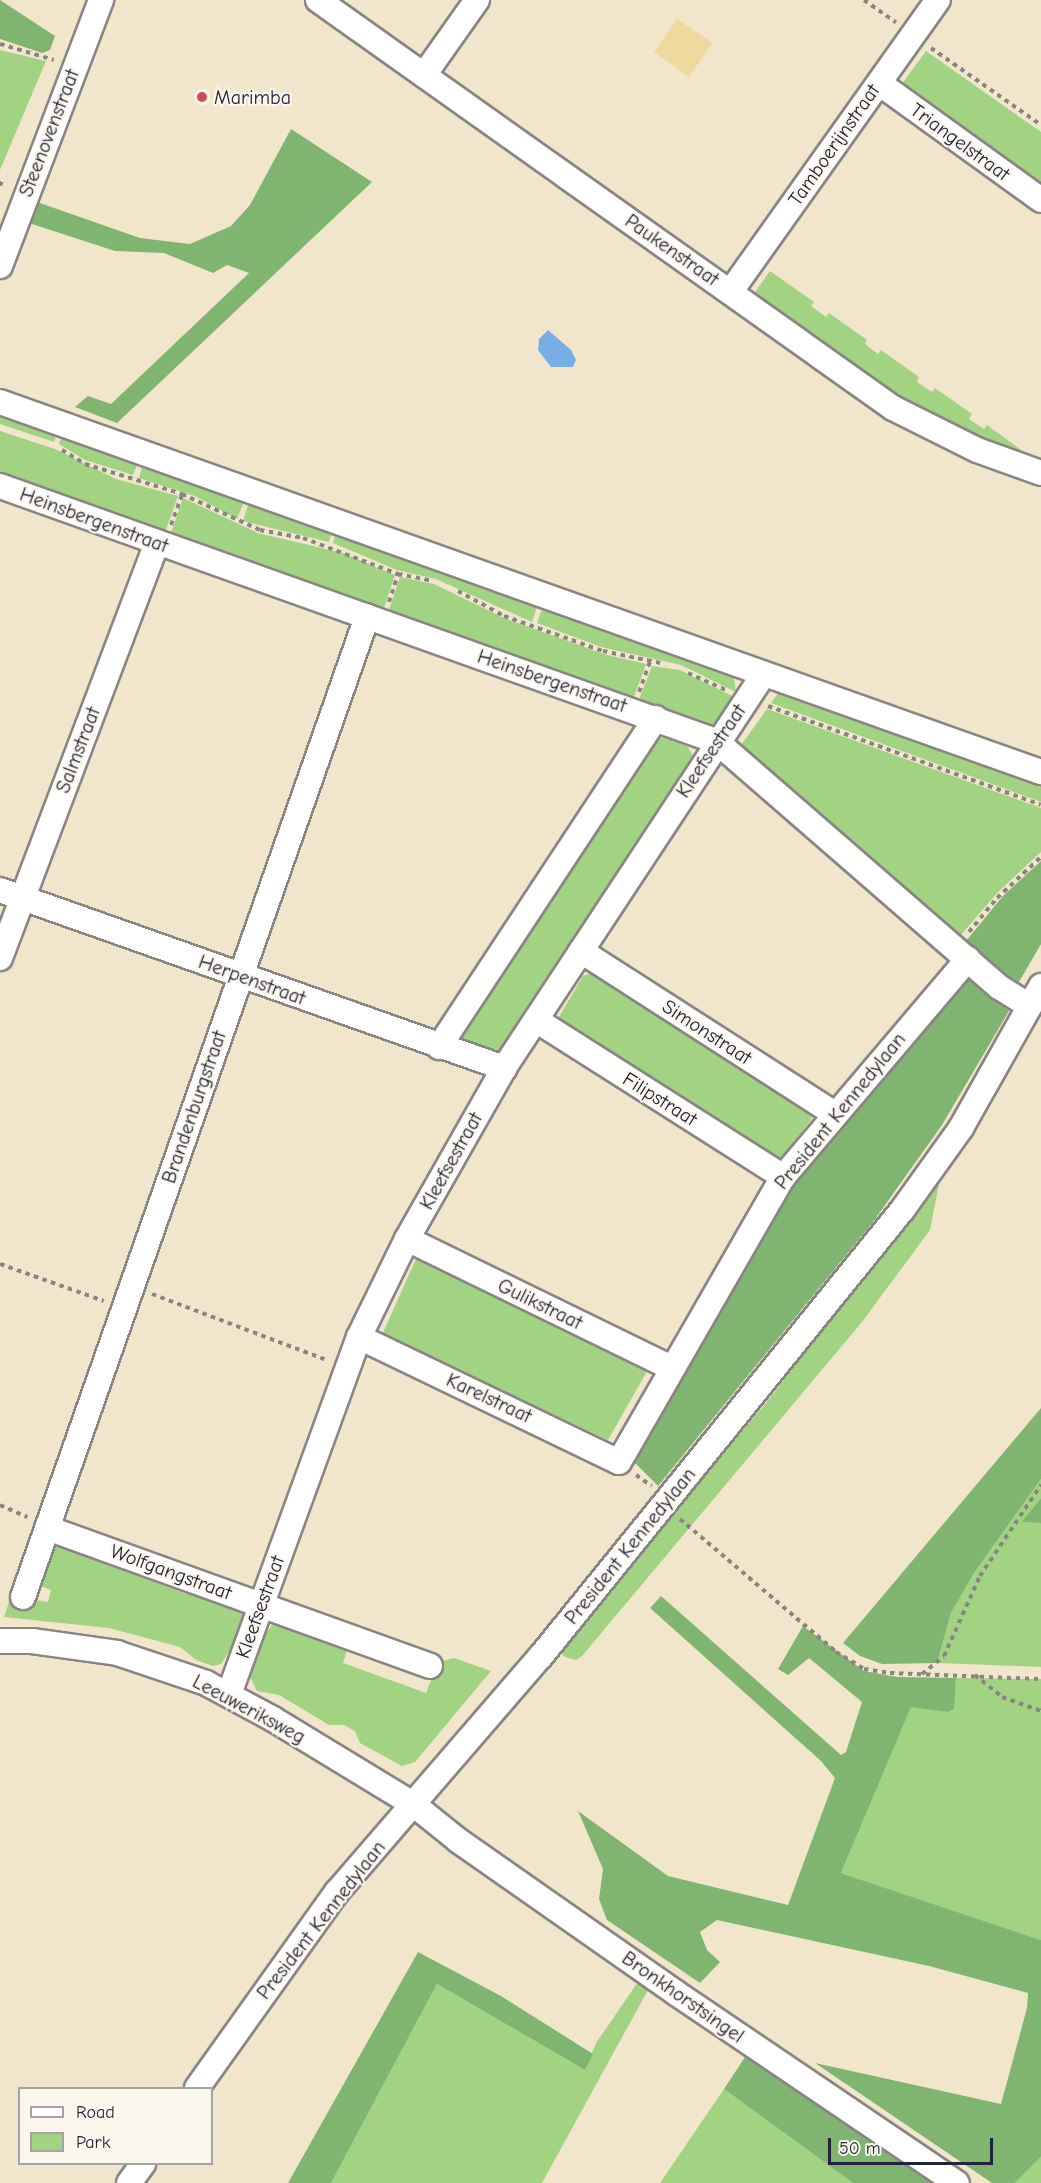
<!DOCTYPE html>
<html>
<head>
<meta charset="utf-8">
<style>
  body { margin:0 }
  #map { position:relative; width:1041px; height:2183px; overflow:hidden; background:#f1e6cb; font-family:"Comic Neue",sans-serif }
  div>[style] { position:absolute }
  .green>* { inset:0; background:#a1d383 }
  .forest>* { inset:0; background:#80b571 }
  .sand>* { inset:0; background:#eeda9e }
  .water>* { inset:0; background:#77aee6 }
  .path>* { height:4px; margin-top:-2px; transform-origin:0; background:repeating-linear-gradient(90deg,#8a8483 0 4.5px,transparent 0 9px) }
  .roads { filter:drop-shadow(2px 0 #8a8483) drop-shadow(-2px 0 #8a8483) drop-shadow(0 2px #8a8483) drop-shadow(0 -2px #8a8483) }
  .minor>* { height:24px; margin:-12px; padding:0 12px; transform-origin:12px; border-radius:12px; background:#fff }
  .dots>* { width:16px; height:16px; translate:-50% -50%; box-sizing:border-box; border:3px solid #fbf7ec; border-radius:50% }
  span { translate:-50% -50%; white-space:nowrap; text-align:center; line-height:1.15; -webkit-text-stroke:4.5px #fbf7ec; paint-order:stroke }
  .poi-label { font-size:20px; color:#22223b }
  .left { translate:0 -50%; text-align:left }
  .street-label { font-size:20px; color:#22223b }
  .legend { position:absolute; left:18px; top:2087px; width:195px; height:78px; box-sizing:border-box; background:#fbf7ec; border:2px solid #a4a2a5; margin:0; padding:8px 10px; list-style:none; font-size:18px; color:#22223b }
  .legend li { display:flex; align-items:center; gap:12px; height:30px }
  .legend b { width:30px; border:2px solid #a4a2a5 }
  .scale { position:absolute; left:828px; top:2138px; width:165px; height:27px; box-sizing:border-box; border:3px solid #22223b; border-top:0; padding-left:8px; font-size:18px; line-height:21px; white-space:nowrap; color:#22223b; -webkit-text-stroke:4px #fbf7ec; paint-order:stroke }
</style>
</head>
<body>
<div id="map">
  <div class="green">
    <div style="clip-path:polygon(0 50px,46px 61px,0 170px)"></div>
    <div style="clip-path:polygon(926px 51px,1041px 132px,1041px 187px,901px 85px)"></div>
    <div style="clip-path:polygon(770px 271px,814px 302px,811px 306px,826px 317px,829px 313px,867px 340px,865px 344px,878px 354px,881px 350px,919px 377px,917px 382px,932px 392px,935px 388px,972px 414px,969px 419px,984px 429px,987px 425px,1021px 450px,1019px 454px,967px 435px,904px 402px,753px 295px)"></div>
    <div style="clip-path:polygon(0 409px,58px 430px,54px 442px,0 424px)"></div>
    <div style="clip-path:polygon(0 431px,55px 449px,116px 479px,178px 496px,163px 538px,0 477px)"></div>
    <div style="clip-path:polygon(63px 432px,139px 460px,133px 475px,85px 460px,59px 444px)"></div>
    <div style="clip-path:polygon(144px 460px,246px 497px,237px 519px,195px 496px,139px 478px)"></div>
    <div style="clip-path:polygon(183px 498px,258px 533px,343px 553px,395px 575px,382px 614px,169px 539px)"></div>
    <div style="clip-path:polygon(250px 499px,333px 528px,329px 542px,243px 521px)"></div>
    <div style="clip-path:polygon(337px 530px,539px 601px,532px 622px,436px 579px,397px 570px,333px 543px)"></div>
    <div style="clip-path:polygon(400px 577px,434px 584px,504px 618px,607px 655px,646px 664px,632px 702px,387px 616px)"></div>
    <div style="clip-path:polygon(544px 603px,733px 673px,736px 692px,681px 665px,601px 647px,537px 623px)"></div>
    <div style="clip-path:polygon(652px 666px,680px 670px,734px 697px,720px 719px,710px 726px,637px 705px)"></div>
    <div style="clip-path:polygon(781px 689px,1041px 781px,1041px 802px,771px 703px)"></div>
    <div style="clip-path:polygon(767px 709px,1041px 808px,1041px 852px,998px 892px,960px 936px,739px 748px)"></div>
    <div style="clip-path:polygon(665px 737px,688px 747px,695px 760px,499px 1054px,464px 1045px,461px 1036px,653px 740px)"></div>
    <div style="clip-path:polygon(587px 969px,813px 1112px,811px 1120px,780px 1159px,771px 1159px,556px 1022px,583px 976px,589px 974px)"></div>
    <div style="clip-path:polygon(940px 1179px,930px 1230px,862px 1322px,582px 1656px,576px 1660px,565px 1657px,557px 1649px,766px 1403px)"></div>
    <div style="clip-path:polygon(419px 1252px,650px 1366px,608px 1440px,382px 1335px)"></div>
    <div style="clip-path:polygon(1041px 1479px,1041px 1498px,1022px 1522px,1041px 1523px,1041px 1667px,937px 1663px,951px 1613px,974px 1573px)"></div>
    <div style="clip-path:polygon(59px 1546px,186px 1594px,198px 1591px,241px 1609px,244px 1620px,233px 1654px,228px 1653px,221px 1664px,213px 1666px,196px 1660px,180px 1647px,109px 1628px,4px 1617px,11px 1596px,48px 1602px,51px 1590px,36px 1584px,50px 1552px)"></div>
    <div style="clip-path:polygon(276px 1621px,349px 1644px,343px 1663px,426px 1693px,438px 1662px,454px 1658px,491px 1671px,415px 1762px,402px 1766px,360px 1743px,355px 1731px,344px 1725px,329px 1725px,279px 1695px,257px 1691px,249px 1675px,264px 1635px)"></div>
    <div style="clip-path:polygon(956px 1678px,1041px 1679px,1041px 1940px,841px 1873px,911px 1706px,948px 1712px,953px 1709px)"></div>
    <div style="clip-path:polygon(638px 1982px,648px 1990px,542px 2183px,331px 2183px,437px 1984px,585px 2070px,596px 2043px)"></div>
    <div style="clip-path:polygon(724px 2089px,853px 2183px,660px 2183px)"></div>
    <div style="clip-path:polygon(1041px 2157px,1041px 2183px,1015px 2183px)"></div>
  </div>
  <div class="forest">
    <div style="clip-path:polygon(0 0,55px 36px,50px 50px,42px 53px,0 39px)"></div>
    <div style="clip-path:polygon(291px 129px,372px 182px,117px 423px,75px 407px,88px 396px,111px 404px,249px 273px,227px 265px,213px 273px,164px 253px,115px 251px,29px 223px,37px 202px,140px 238px,190px 244px,231px 226px,250px 205px)"></div>
    <div style="clip-path:polygon(1041px 861px,1041px 944px,1019px 982px,1010px 981px,966px 941px,1003px 896px)"></div>
    <div style="clip-path:polygon(964px 974px,1009px 1011px,942px 1125px,873px 1222px,658px 1486px,629px 1457px,777px 1196px)"></div>
    <div style="clip-path:polygon(1041px 1408px,1041px 1479px,974px 1573px,951px 1613px,937px 1663px,882px 1664px,860px 1656px,843px 1643px)"></div>
    <div style="clip-path:polygon(1041px 1498px,1041px 1523px,1022px 1522px,1024px 1519px)"></div>
    <div style="clip-path:polygon(661px 1596px,841px 1755px,846px 1752px,862px 1702px,809px 1658px,788px 1675px,778px 1669px,803px 1626px,864px 1671px,897px 1677px,956px 1678px,954px 1709px,948px 1712px,911px 1707px,841px 1873px,1041px 1940px,1041px 2157px,1015px 2183px,992px 2183px,815px 2063px,1001px 2104px,1027px 2008px,1028px 1993px,929px 1966px,717px 1920px,700px 1932px,707px 1950px,720px 1962px,700px 1983px,607px 1920px,599px 1899px,603px 1869px,578px 1811px,668px 1876px,788px 1905px,835px 1778px,821px 1761px,650px 1608px)"></div>
    <div style="clip-path:polygon(418px 1952px,501px 1996px,593px 2054px,585px 2070px,437px 1984px,331px 2183px,288px 2183px)"></div>
    <div style="clip-path:polygon(745px 2057px,934px 2183px,853px 2183px,724px 2089px)"></div>
  </div>
  <div class="sand">
    <div style="clip-path:polygon(677px 19px,713px 43px,689px 77px,654px 52px)"></div>
  </div>
  <div class="water">
    <div style="clip-path:polygon(548px 330px,571px 350px,576px 360px,573px 367px,551px 367px,538px 350px,539px 339px)"></div>
  </div>
  <div class="path">
    <div style="left:864px;top:0;width:39px;rotate:35deg"></div>
    <div style="left:0;top:44px;width:56px;rotate:16.5deg"></div>
    <div style="left:931px;top:48px;width:134px;rotate:35deg"></div>
    <div style="left:0;top:186px;width:6px;rotate:-72deg"></div>
    <div style="left:62px;top:450px;width:27px;rotate:31deg"></div>
    <div style="left:85px;top:464px;width:102px;rotate:17.2deg"></div>
    <div style="left:182px;top:494px;width:86px;rotate:24.8deg"></div>
    <div style="left:260px;top:530px;width:44px;rotate:10.5deg"></div>
    <div style="left:303px;top:538px;width:102px;rotate:20.8deg"></div>
    <div style="left:398px;top:574px;width:32px;rotate:11deg"></div>
    <div style="left:171px;top:525px;width:33px;rotate:-70deg"></div>
    <div style="left:458px;top:591px;width:52px;rotate:28.5deg"></div>
    <div style="left:504px;top:616px;width:105px;rotate:19.5deg"></div>
    <div style="left:603px;top:651px;width:63px;rotate:11.8deg"></div>
    <div style="left:389px;top:602px;width:29px;rotate:-72deg"></div>
    <div style="left:688px;top:673px;width:44px;rotate:24.2deg"></div>
    <div style="left:639px;top:692px;width:32px;rotate:-70deg"></div>
    <div style="left:768px;top:706px;width:290px;rotate:19.9deg"></div>
    <div style="left:969px;top:932px;width:44px;rotate:-50.5deg"></div>
    <div style="left:997px;top:898px;width:60px;rotate:-43deg"></div>
    <div style="left:0;top:1264px;width:110px;rotate:19.6deg"></div>
    <div style="left:152px;top:1294px;width:187px;rotate:20.7deg"></div>
    <div style="left:636px;top:1475px;width:19px;rotate:35deg"></div>
    <div style="left:0;top:1505px;width:30px;rotate:24deg"></div>
    <div style="left:680px;top:1519px;width:205px;rotate:40.4deg"></div>
    <div style="left:836px;top:1652px;width:33px;rotate:31deg"></div>
    <div style="left:864px;top:1669px;width:26px;rotate:9deg"></div>
    <div style="left:890px;top:1673px;width:151px;rotate:2.3deg"></div>
    <div style="left:922px;top:1674px;width:28px;rotate:-39deg"></div>
    <div style="left:944px;top:1656px;width:88px;rotate:-65.8deg"></div>
    <div style="left:980px;top:1576px;width:110px;rotate:-56.2deg"></div>
    <div style="left:975px;top:1675px;width:35px;rotate:39deg"></div>
    <div style="left:1002px;top:1697px;width:41px;rotate:19.7deg"></div>
  </div>
  <div class="roads">
    <div class="minor">
      <div style="left:318px;top:0;width:705px;rotate:35.36deg"></div>
      <div style="left:893px;top:408px;width:94px;rotate:26.6deg"></div>
      <div style="left:977px;top:450px;width:68px;rotate:19.8deg"></div>
      <div style="left:424px;top:75px;width:92px;rotate:-54.8deg"></div>
      <div style="left:879px;top:83px;width:200px;rotate:35.8deg"></div>
      <div style="left:0;top:266px;width:285px;rotate:-69.2deg"></div>
      <div style="left:731px;top:291px;width:357px;rotate:-54.6deg"></div>
      <div style="left:0;top:402px;width:1105px;rotate:19.57deg"></div>
      <div style="left:0;top:486px;width:760px;rotate:19.6deg"></div>
      <div style="left:716px;top:741px;width:375px;rotate:41deg"></div>
      <div style="left:999px;top:987px;width:36px;rotate:32deg"></div>
      <div style="left:0;top:890px;width:535px;rotate:19.45deg"></div>
      <div style="left:581px;top:951px;width:300px;rotate:32.7deg"></div>
      <div style="left:0;top:958px;width:444px;rotate:-69.3deg"></div>
      <div style="left:536px;top:1020px;width:293px;rotate:32.4deg"></div>
      <div style="left:439px;top:1047px;width:394px;rotate:-56.6deg"></div>
      <div style="left:407px;top:1239px;width:295px;rotate:26deg"></div>
      <div style="left:359px;top:1337px;width:288px;rotate:25.7deg"></div>
      <div style="left:619px;top:1462px;width:329px;rotate:-60.1deg"></div>
      <div style="left:783px;top:1177px;width:286px;rotate:-49.7deg"></div>
      <div style="left:47px;top:1528px;width:407px;rotate:19.8deg"></div>
      <div style="left:23px;top:1597px;width:1039px;rotate:-70.66deg"></div>
      <div style="left:0;top:1641px;width:32px"></div>
      <div style="left:32px;top:1641px;width:86px;rotate:8deg"></div>
      <div style="left:117px;top:1653px;width:94px;rotate:18.6deg"></div>
      <div style="left:206px;top:1683px;width:76px;rotate:28.2deg"></div>
      <div style="left:273px;top:1719px;width:164px;rotate:31.3deg"></div>
      <div style="left:413px;top:1804px;width:59px;rotate:38.8deg"></div>
      <div style="left:459px;top:1841px;width:265px;rotate:35deg"></div>
      <div style="left:676px;top:1993px;width:339px;rotate:34.1deg"></div>
      <div style="left:229px;top:1694px;width:380px;rotate:-70deg"></div>
      <div style="left:359px;top:1337px;width:109px;rotate:-63.9deg"></div>
      <div style="left:407px;top:1239px;width:197px;rotate:-60.4deg"></div>
      <div style="left:504px;top:1068px;width:471px;rotate:-56.6deg"></div>
      <div style="left:197px;top:2088px;width:241px;rotate:-54.5deg"></div>
      <div style="left:337px;top:1892px;width:312px;rotate:-49.2deg"></div>
      <div style="left:541px;top:1656px;width:575px;rotate:-51deg"></div>
      <div style="left:903px;top:1209px;width:100px;rotate:-54.4deg"></div>
      <div style="left:961px;top:1128px;width:163px;rotate:-60.6deg"></div>
      <div style="left:129px;top:2183px;width:24px;rotate:-54deg"></div>
    </div>
  </div>
  <div class="dots">
    <div style="left:202px;top:97px;background:#d1495b"></div>
  </div>
  <div class="poi-label">
    <span class="left" style="left:214px;top:97px">Marimba</span>
  </div>
  <div class="street-label">
    <span style="left:49px;top:133px;rotate:-69deg">Steenovenstraat</span>
    <span style="left:960px;top:142px;rotate:36deg">Triangelstraat</span>
    <span style="left:834px;top:145px;rotate:-55deg">Tamboerijnstraat</span>
    <span style="left:672px;top:250px;rotate:35deg">Paukenstraat</span>
    <span style="left:94px;top:520px;rotate:20deg">Heinsbergenstraat</span>
    <span style="left:552px;top:681px;rotate:19deg">Heinsbergenstraat</span>
    <span style="left:78px;top:750px;rotate:-69deg">Salmstraat</span>
    <span style="left:711px;top:751px;rotate:-56deg">Kleefsestraat</span>
    <span style="left:252px;top:980px;rotate:20deg">Herpenstraat</span>
    <span style="left:707px;top:1032px;rotate:33deg">Simonstraat</span>
    <span style="left:660px;top:1099px;rotate:32deg">Filipstraat</span>
    <span style="left:194px;top:1107px;rotate:-71deg">Brandenburgstraat</span>
    <span style="left:840px;top:1111px;rotate:-51deg">President Kennedylaan</span>
    <span style="left:451px;top:1161px;rotate:-61deg">Kleefsestraat</span>
    <span style="left:540px;top:1304px;rotate:26deg">Gulikstraat</span>
    <span style="left:489px;top:1398px;rotate:25deg">Karelstraat</span>
    <span style="left:630px;top:1546px;rotate:-51deg">President Kennedylaan</span>
    <span style="left:171px;top:1572px;rotate:20deg">Wolfgangstraat</span>
    <span style="left:260px;top:1607px;rotate:-70deg">Kleefsestraat</span>
    <span style="left:249px;top:1709px;rotate:28deg">Leeuweriksweg</span>
    <span style="left:321px;top:1920px;rotate:-52deg">President Kennedylaan</span>
    <span style="left:683px;top:1997px;rotate:35deg">Bronkhorstsingel</span>
  </div>
  <ul class="legend">
  <li><b style="height:8px;background:#fff"></b>Road</li>
  <li><b style="height:16px;background:#a1d383"></b>Park</li>
  </ul>
  <div class="scale">50 m</div>
</div>
</body>
</html>
